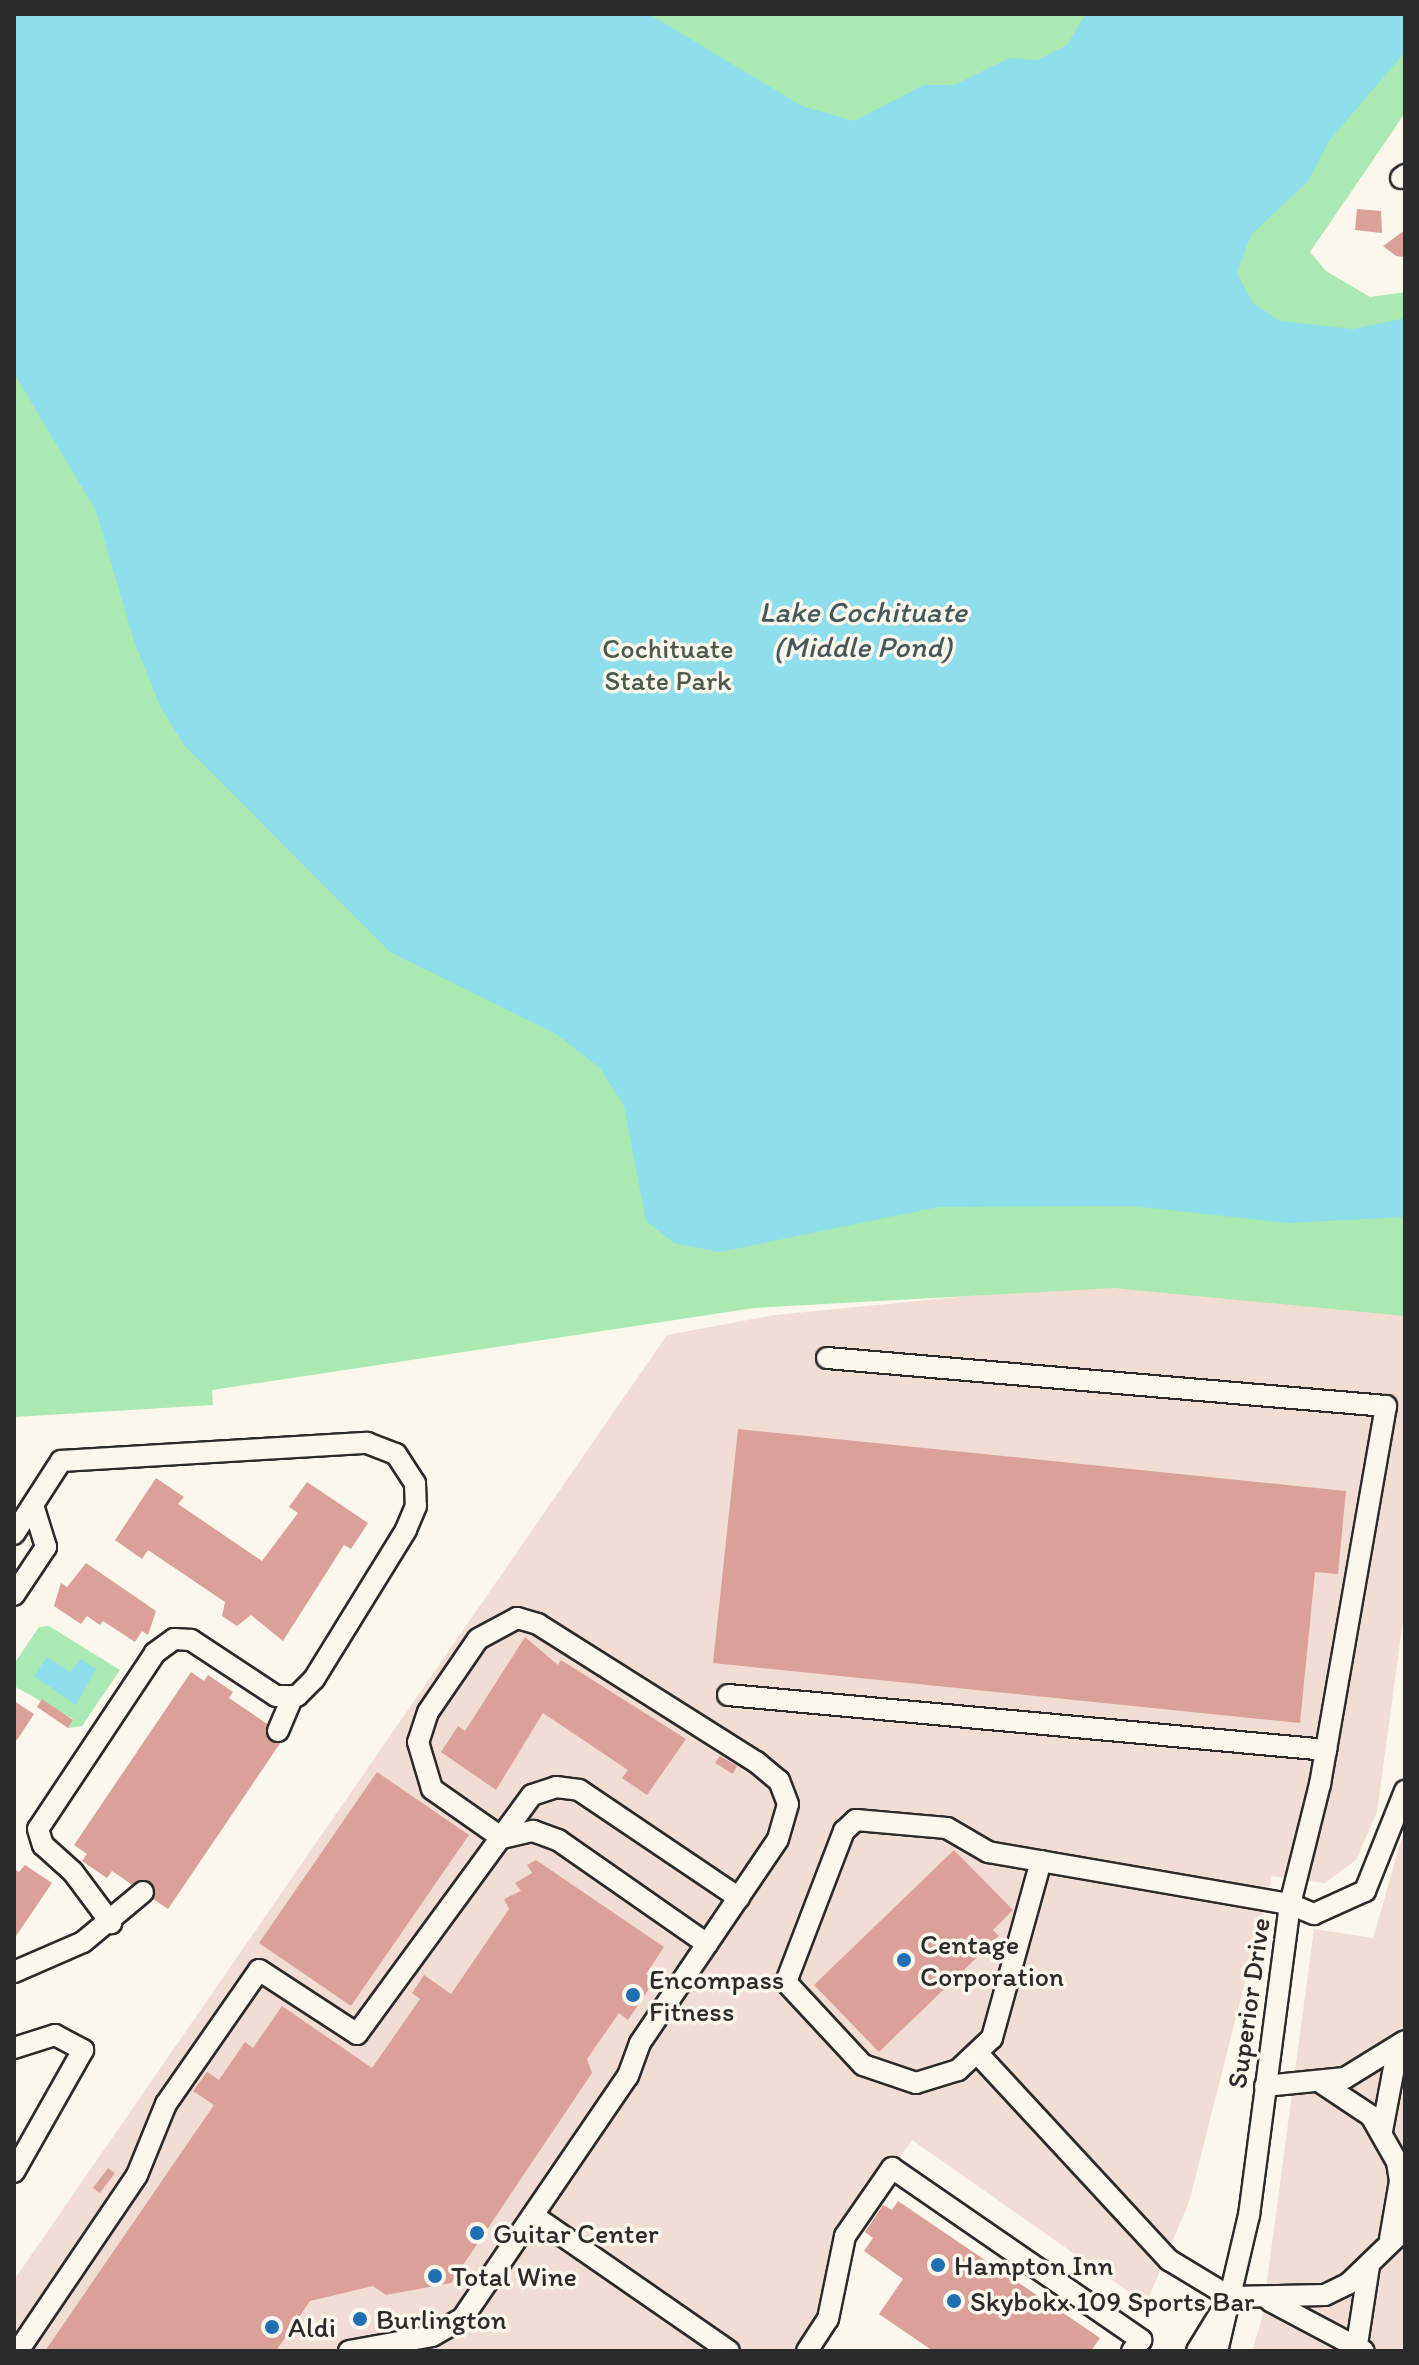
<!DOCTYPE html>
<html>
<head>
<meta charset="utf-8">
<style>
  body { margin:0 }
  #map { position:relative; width:1419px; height:2365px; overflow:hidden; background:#fbf7ec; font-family:Itim,sans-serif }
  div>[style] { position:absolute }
  .built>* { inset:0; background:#f1ddd3 }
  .green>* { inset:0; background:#aae9b1 }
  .water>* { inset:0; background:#8edeeb }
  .building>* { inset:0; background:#dba198 }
  .roads { filter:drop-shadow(2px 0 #2b2b2b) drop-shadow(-2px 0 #2b2b2b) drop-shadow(0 2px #2b2b2b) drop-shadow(0 -2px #2b2b2b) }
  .minor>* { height:20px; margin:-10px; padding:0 10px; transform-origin:10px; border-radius:10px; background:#fbf7ec }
  .dots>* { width:22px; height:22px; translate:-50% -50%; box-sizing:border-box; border:4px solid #fbf7ec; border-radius:50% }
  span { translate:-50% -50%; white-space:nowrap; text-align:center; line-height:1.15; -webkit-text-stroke:7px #fbf7ec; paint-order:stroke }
  .park-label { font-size:28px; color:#4b5a4c }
  .poi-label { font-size:28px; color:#2b2b2b }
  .left { translate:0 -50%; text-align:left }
  .street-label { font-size:28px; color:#2b2b2b }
  .water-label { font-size:30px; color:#44585b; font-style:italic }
  .frame { position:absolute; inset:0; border:16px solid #2b2b2b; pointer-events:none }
</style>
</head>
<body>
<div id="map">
  <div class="built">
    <div style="clip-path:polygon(1072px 1286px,1405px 1303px,1405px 1606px,1377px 1812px,1356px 1860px,1325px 1883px,1272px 1876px,1189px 2202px,1146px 2304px,912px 2140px,845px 2236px,832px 2294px,807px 2351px,14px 2351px,14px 2280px,667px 1335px,775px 1315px)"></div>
    <div style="clip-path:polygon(1405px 1827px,1405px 2351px,1252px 2351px,1262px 2318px,1314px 1929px,1373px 1938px)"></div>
  </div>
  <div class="green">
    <div style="clip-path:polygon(14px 14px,1405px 14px,1405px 113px,1310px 252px,1326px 271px,1370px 297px,1405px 292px,1405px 1316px,1113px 1288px,754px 1308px,212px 1390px,213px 1405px,14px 1417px)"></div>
    <div style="clip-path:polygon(49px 1626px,120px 1670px,82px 1726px,68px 1728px,73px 1719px,14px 1686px,14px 1664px,39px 1627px)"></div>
  </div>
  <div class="water">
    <div style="clip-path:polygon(14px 14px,649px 14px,802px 106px,854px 121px,924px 85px,954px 85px,1010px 58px,1038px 60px,1067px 45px,1086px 14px,1405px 14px,1405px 52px,1329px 141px,1308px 181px,1251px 235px,1237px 273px,1253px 303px,1280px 321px,1353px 329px,1405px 318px,1405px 1217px,1288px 1223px,1133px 1206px,938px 1207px,720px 1252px,674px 1243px,646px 1221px,624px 1106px,600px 1068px,556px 1034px,390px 952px,184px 745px,161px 708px,134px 641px,96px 511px,14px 373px)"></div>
    <div style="clip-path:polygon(47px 1657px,70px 1672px,81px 1659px,96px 1669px,76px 1705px,34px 1676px)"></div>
  </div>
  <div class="building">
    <div style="clip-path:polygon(1357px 209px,1381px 211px,1382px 233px,1355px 230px)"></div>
    <div style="clip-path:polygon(1405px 230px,1405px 257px,1396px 256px,1383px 246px)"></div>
    <div style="clip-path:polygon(738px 1429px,1346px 1491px,1338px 1574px,1315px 1572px,1300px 1723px,713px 1663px)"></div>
    <div style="clip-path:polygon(156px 1478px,184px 1497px,178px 1504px,262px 1561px,298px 1513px,289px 1507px,307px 1482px,368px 1523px,351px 1549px,344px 1545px,283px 1641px,251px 1615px,237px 1626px,222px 1616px,225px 1602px,148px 1550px,142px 1559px,115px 1540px)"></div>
    <div style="clip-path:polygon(86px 1563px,156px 1611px,148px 1635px,142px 1631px,135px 1642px,103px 1621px,100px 1625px,87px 1616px,81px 1624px,54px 1606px,61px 1583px,67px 1587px)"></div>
    <div style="clip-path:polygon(525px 1637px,558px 1665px,561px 1660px,686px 1739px,647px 1795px,622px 1778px,628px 1770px,543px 1713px,496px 1790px,441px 1752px,458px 1726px,465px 1731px)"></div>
    <div style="clip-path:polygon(191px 1672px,204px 1681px,208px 1675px,233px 1692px,229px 1698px,285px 1736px,168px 1909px,112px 1871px,107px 1878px,82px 1861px,87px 1854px,74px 1845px)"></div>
    <div style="clip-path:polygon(42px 1699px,73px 1720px,68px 1728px,37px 1707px)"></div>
    <div style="clip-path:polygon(14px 1701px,34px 1714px,17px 1740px,14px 1739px)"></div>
    <div style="clip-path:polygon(720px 1756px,737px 1766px,733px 1774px,715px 1763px)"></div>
    <div style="clip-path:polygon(377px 1772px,469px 1835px,351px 2006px,259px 1943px)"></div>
    <div style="clip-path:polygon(954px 1850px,1013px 1910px,993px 1930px,999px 1936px,879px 2052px,814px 1985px)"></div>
    <div style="clip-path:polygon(536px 1860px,664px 1947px,646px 1974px,655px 1980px,628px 2020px,619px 2013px,587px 2059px,592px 2073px,451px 2283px,386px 2295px,373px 2286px,310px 2301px,276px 2351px,45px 2351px,214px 2105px,193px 2091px,207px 2072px,219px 2080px,245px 2042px,253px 2048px,282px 2006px,372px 2068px,420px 1999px,412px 1993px,424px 1975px,451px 1994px,509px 1909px,504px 1899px,521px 1891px,515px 1883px,532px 1873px,527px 1865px)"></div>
    <div style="clip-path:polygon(25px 1865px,52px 1883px,14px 1939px,14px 1869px,19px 1872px)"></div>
    <div style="clip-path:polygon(108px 2168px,115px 2173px,100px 2193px,93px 2188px)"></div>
    <div style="clip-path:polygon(898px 2201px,1100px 2338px,1091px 2351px,933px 2351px,879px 2314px,903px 2279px,864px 2251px,873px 2238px,865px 2232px,883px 2205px,892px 2210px)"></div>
  </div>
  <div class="roads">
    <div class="minor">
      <div style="left:1401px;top:178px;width:5px;rotate:-37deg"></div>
      <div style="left:827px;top:1358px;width:561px;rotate:4.91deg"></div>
      <div style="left:1386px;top:1406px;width:384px;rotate:99.9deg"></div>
      <div style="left:1320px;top:1784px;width:124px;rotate:104deg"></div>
      <div style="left:1290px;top:1904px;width:314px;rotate:97.5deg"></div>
      <div style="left:1249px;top:2215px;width:140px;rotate:103.2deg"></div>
      <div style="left:14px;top:1534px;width:87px;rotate:-57.2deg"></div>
      <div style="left:61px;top:1461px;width:307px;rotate:-3.4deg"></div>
      <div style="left:367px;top:1443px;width:31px;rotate:21deg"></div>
      <div style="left:396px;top:1454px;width:35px;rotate:57deg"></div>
      <div style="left:415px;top:1483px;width:23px;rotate:88deg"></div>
      <div style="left:416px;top:1506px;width:26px;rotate:113deg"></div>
      <div style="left:406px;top:1530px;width:175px;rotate:121.7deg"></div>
      <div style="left:314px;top:1679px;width:24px;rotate:135deg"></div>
      <div style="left:297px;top:1696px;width:21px;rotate:180deg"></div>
      <div style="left:276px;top:1696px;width:102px;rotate:-146.6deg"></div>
      <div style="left:191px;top:1640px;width:17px;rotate:-177deg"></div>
      <div style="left:174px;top:1639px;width:24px;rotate:144deg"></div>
      <div style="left:155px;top:1653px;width:211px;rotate:123.6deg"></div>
      <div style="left:38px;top:1829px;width:17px;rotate:73deg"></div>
      <div style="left:43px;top:1845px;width:40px;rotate:42deg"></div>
      <div style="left:73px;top:1872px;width:64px;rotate:53.3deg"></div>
      <div style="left:14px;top:1595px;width:58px;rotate:-56.3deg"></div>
      <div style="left:46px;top:1547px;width:44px;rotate:-107.2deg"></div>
      <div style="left:728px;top:1695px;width:601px;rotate:5.25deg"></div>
      <div style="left:278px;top:1731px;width:36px;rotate:-67deg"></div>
      <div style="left:502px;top:1838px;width:32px;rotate:-13deg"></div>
      <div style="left:533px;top:1831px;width:27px;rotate:20deg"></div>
      <div style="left:558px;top:1840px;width:182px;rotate:34.9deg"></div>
      <div style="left:1041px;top:1861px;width:184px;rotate:105.5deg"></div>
      <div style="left:992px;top:2038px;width:47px;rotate:136.7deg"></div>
      <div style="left:958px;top:2070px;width:44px;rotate:162.8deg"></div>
      <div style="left:916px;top:2083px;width:56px;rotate:-161.2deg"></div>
      <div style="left:863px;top:2065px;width:113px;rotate:-132.9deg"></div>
      <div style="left:786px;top:1982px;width:162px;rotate:-69deg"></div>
      <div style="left:844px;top:1831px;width:16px;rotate:-43deg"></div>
      <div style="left:856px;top:1820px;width:91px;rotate:5deg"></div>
      <div style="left:947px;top:1828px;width:48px;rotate:30.3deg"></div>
      <div style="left:988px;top:1852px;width:306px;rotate:9.8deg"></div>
      <div style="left:1290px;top:1904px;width:26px;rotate:23deg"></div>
      <div style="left:1314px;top:1914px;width:56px;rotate:-24.3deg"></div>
      <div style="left:1365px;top:1891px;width:108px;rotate:-68.2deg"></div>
      <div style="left:14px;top:1972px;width:75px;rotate:-23.5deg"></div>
      <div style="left:83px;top:1942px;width:78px;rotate:-39.8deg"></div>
      <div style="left:14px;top:2048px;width:43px;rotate:-17.6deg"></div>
      <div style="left:55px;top:2035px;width:32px;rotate:28deg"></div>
      <div style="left:83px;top:2050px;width:140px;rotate:119.5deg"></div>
      <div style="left:979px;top:2055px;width:280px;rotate:47.2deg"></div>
      <div style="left:1169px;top:2260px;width:71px;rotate:31.2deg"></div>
      <div style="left:1323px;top:2084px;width:58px;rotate:33.7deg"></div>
      <div style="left:1371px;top:2116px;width:53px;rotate:60.5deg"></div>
      <div style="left:1397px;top:2162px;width:19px;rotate:81deg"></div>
      <div style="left:1400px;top:2181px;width:59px;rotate:99.8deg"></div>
      <div style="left:1265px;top:2086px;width:80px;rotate:-5.7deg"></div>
      <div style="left:1345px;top:2078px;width:70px;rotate:-31.7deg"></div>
      <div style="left:1382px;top:2131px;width:86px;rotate:-79.3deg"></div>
      <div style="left:534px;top:2216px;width:237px;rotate:34.7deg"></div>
      <div style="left:1230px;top:2297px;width:95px;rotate:-1.2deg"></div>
      <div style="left:1325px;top:2295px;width:25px;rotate:-26deg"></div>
      <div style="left:1348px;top:2284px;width:79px;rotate:-44deg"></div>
      <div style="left:1270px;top:2301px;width:106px;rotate:28deg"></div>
      <div style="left:18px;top:2351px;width:212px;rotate:-55.9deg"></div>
      <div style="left:137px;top:2175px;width:77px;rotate:-67.8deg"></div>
      <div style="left:166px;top:2104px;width:163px;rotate:-55.2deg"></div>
      <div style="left:259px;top:1970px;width:117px;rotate:33.1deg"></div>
      <div style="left:357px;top:2034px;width:296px;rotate:-53.8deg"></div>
      <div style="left:532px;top:1795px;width:25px;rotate:-18deg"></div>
      <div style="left:556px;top:1787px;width:23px;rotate:7deg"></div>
      <div style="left:579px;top:1790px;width:193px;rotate:34deg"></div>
      <div style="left:349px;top:2351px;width:84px;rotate:-10.2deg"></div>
      <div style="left:432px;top:2336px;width:34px;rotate:-30deg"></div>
      <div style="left:462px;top:2319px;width:294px;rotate:-55.7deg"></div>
      <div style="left:628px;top:2076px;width:35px;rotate:-70deg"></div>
      <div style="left:640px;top:2043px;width:246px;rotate:-55.9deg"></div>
      <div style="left:778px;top:1839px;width:36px;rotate:-74deg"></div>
      <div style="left:788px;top:1804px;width:25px;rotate:-111deg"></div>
      <div style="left:779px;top:1781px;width:30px;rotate:-140deg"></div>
      <div style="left:756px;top:1762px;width:258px;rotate:-147.7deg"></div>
      <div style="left:538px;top:1624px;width:22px;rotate:-164deg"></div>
      <div style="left:517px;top:1618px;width:44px;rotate:151.7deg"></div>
      <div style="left:478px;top:1639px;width:88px;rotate:124.4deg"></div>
      <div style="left:428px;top:1712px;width:32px;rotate:108deg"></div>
      <div style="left:418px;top:1742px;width:49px;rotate:73.4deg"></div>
      <div style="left:432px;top:1789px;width:85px;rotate:35deg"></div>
      <div style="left:807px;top:2351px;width:38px;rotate:-57deg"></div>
      <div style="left:828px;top:2319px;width:85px;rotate:-78.4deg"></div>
      <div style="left:845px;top:2236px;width:83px;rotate:-55.3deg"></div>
      <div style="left:892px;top:2168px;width:303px;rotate:34.6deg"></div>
      <div style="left:1141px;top:2340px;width:14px;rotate:129deg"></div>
      <div style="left:1197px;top:2351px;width:42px;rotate:-58.6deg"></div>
      <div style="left:1356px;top:2351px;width:86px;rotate:-81.3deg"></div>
    </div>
  </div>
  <div class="dots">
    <div style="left:904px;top:1960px;background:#1f6fb2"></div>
    <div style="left:633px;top:1995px;background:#1f6fb2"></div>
    <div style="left:477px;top:2233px;background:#1f6fb2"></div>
    <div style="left:938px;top:2265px;background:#1f6fb2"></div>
    <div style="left:435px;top:2276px;background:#1f6fb2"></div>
    <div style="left:954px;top:2301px;background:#1f6fb2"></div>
    <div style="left:360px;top:2319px;background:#1f6fb2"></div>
    <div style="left:272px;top:2327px;background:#1f6fb2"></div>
  </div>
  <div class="park-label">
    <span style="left:668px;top:664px">Cochituate<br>State Park</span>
  </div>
  <div class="poi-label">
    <span class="left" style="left:920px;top:1960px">Centage<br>Corporation</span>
    <span class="left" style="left:649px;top:1995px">Encompass<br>Fitness</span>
    <span class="left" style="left:493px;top:2233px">Guitar Center</span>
    <span class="left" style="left:954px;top:2265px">Hampton Inn</span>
    <span class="left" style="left:451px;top:2276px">Total Wine</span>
    <span class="left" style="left:970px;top:2301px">Skybokx 109 Sports Bar</span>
    <span class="left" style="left:376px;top:2319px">Burlington</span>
    <span class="left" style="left:288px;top:2327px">Aldi</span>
  </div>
  <div class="street-label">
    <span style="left:1248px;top:2003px;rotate:-82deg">Superior Drive</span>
  </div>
  <div class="water-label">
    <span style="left:863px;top:629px">Lake Cochituate<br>(Middle Pond)</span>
  </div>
  <div class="frame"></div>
</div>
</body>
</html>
